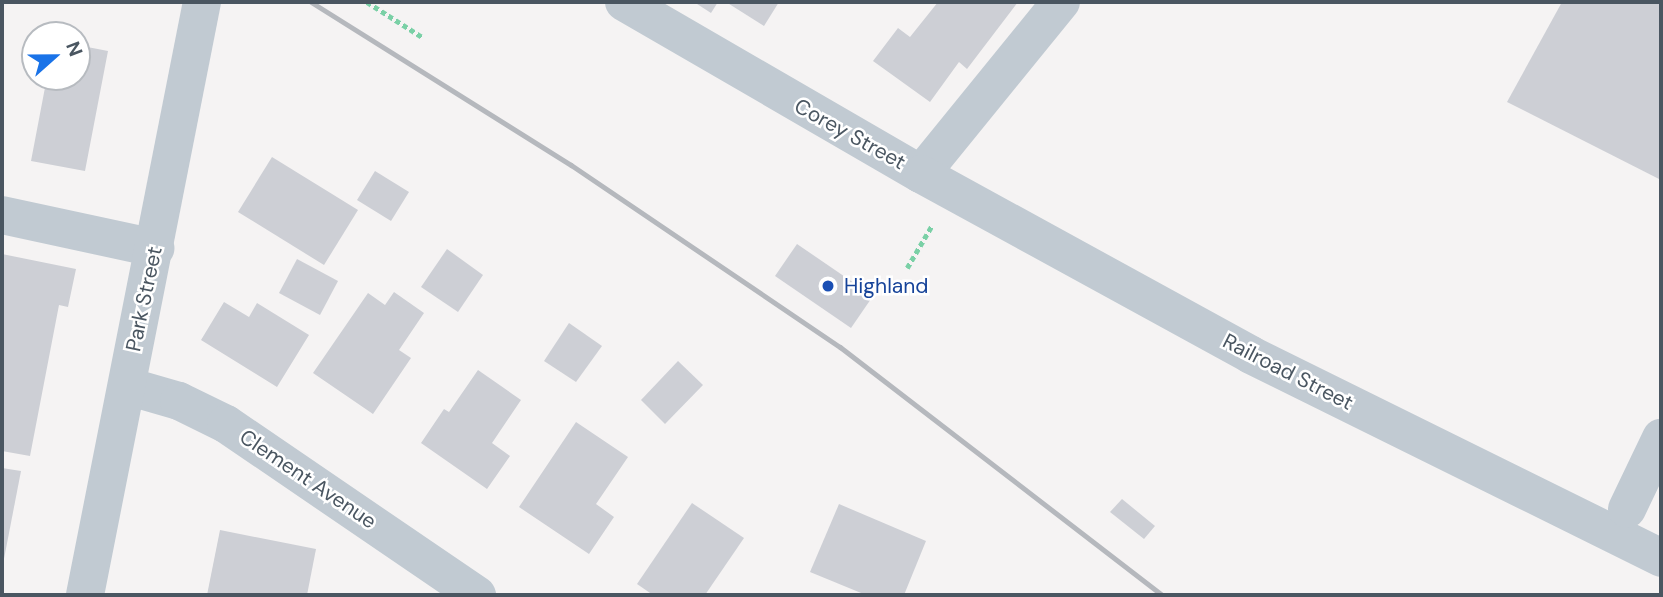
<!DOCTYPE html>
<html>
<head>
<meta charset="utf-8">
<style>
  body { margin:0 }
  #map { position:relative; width:1663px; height:597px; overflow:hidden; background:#f5f3f3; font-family:"DM Sans",sans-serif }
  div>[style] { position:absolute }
  .building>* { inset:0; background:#cdcfd5 }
  .path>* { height:4.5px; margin-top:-2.25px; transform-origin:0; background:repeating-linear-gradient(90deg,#7ad0a6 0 5px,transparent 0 8.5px) }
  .street>* { height:38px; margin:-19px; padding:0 19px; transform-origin:19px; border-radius:19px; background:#c1cad2 }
  .rail>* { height:5px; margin:-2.5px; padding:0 2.5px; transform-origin:2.5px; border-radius:2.5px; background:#b5b8bd }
  .dots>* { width:19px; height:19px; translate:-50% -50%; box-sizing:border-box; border:4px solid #fff; border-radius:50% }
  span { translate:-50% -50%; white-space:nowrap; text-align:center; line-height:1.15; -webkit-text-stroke:5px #fff; paint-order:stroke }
  .street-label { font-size:21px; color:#4a5661 }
  .transit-label { font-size:21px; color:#164399 }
  .left { translate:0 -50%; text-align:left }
  .frame { position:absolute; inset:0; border:4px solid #4a5661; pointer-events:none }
  .north { position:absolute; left:21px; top:21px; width:70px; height:70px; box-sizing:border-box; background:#fff; border:2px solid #b7bbc0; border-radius:50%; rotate:69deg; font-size:19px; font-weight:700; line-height:28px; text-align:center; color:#4a5661 }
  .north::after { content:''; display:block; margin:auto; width:24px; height:32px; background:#1a73e8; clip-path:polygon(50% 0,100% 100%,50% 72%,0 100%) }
</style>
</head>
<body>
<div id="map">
  <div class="building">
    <div style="clip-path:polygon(694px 2px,718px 2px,711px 13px)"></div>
    <div style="clip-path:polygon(726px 2px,779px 2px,764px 26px)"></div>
    <div style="clip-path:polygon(938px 2px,1018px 2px,967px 69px,959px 62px,930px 102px,873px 61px,898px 28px,910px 37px)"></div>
    <div style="clip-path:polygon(1562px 2px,1661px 2px,1661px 180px,1507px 102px)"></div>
    <div style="clip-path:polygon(77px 45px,108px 51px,85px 171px,31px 161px,47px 77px,77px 77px)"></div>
    <div style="clip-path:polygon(272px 157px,358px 210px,324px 265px,238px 212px)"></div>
    <div style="clip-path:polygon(375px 171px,409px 192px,391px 221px,357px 200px)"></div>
    <div style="clip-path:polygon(797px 244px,873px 296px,851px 328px,775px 276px)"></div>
    <div style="clip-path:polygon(447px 249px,483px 275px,458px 312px,421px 287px)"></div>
    <div style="clip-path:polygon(2px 254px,76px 269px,68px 307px,59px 305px,30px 456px,2px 451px)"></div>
    <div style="clip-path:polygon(297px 259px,338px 281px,320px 315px,279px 293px)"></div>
    <div style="clip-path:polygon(394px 292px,424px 313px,399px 350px,411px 358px,373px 414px,313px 373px,368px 293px,385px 305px)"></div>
    <div style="clip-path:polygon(224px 302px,249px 317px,257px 303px,309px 335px,277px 387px,201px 340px)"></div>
    <div style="clip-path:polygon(569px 323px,602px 346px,576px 382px,544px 361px)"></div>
    <div style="clip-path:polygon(678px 361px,703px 385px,665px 424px,641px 400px)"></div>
    <div style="clip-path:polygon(478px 370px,521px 400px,492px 443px,510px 456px,487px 489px,421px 443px,444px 409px,449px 412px)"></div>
    <div style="clip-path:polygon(576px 422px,628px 457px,596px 504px,614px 517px,589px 554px,519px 507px)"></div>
    <div style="clip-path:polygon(2px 468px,21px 471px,3px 564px,2px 564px)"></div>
    <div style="clip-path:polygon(1122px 499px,1155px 526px,1144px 539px,1110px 512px)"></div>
    <div style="clip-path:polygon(692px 503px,744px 538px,705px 595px,653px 595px,637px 584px)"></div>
    <div style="clip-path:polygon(839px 504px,926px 541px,904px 595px,866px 595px,810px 572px)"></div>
    <div style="clip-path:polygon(220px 530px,316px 549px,307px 595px,207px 595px)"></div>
  </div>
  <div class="path">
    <div style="left:367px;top:2px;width:67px;rotate:32.3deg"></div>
    <div style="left:907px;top:268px;width:48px;rotate:-59.7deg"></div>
  </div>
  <div class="street">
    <div style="left:624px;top:2px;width:343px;rotate:30.1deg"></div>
    <div style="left:921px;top:174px;width:222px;rotate:-50.9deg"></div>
    <div style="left:921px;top:174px;width:376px;rotate:28.7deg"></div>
    <div style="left:1251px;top:355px;width:458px;rotate:26.3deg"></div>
    <div style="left:2px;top:215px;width:157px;rotate:12.2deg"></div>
    <div style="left:127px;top:386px;width:54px;rotate:16.1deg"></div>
    <div style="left:179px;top:401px;width:52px;rotate:26.1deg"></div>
    <div style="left:226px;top:424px;width:304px;rotate:34.3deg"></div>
    <div style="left:1627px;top:509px;width:79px;rotate:-64.4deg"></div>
    <div style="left:85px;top:595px;width:604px;rotate:-78.84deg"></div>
  </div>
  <div class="rail">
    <div style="left:311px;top:2px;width:307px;rotate:32.1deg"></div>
    <div style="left:571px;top:165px;width:325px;rotate:34.1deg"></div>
    <div style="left:840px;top:347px;width:406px;rotate:37.6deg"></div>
  </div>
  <div class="dots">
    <div style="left:828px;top:286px;background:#1a4fb4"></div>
  </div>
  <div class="street-label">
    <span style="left:850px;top:134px;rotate:29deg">Corey Street</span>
    <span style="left:144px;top:299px;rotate:-78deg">Park Street</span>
    <span style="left:1288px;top:372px;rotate:27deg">Railroad Street</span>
    <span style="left:308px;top:479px;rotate:34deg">Clement Avenue</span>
  </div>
  <div class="transit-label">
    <span class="left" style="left:844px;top:286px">Highland</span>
  </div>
  <div class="frame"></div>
  <div class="north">N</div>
</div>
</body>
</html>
